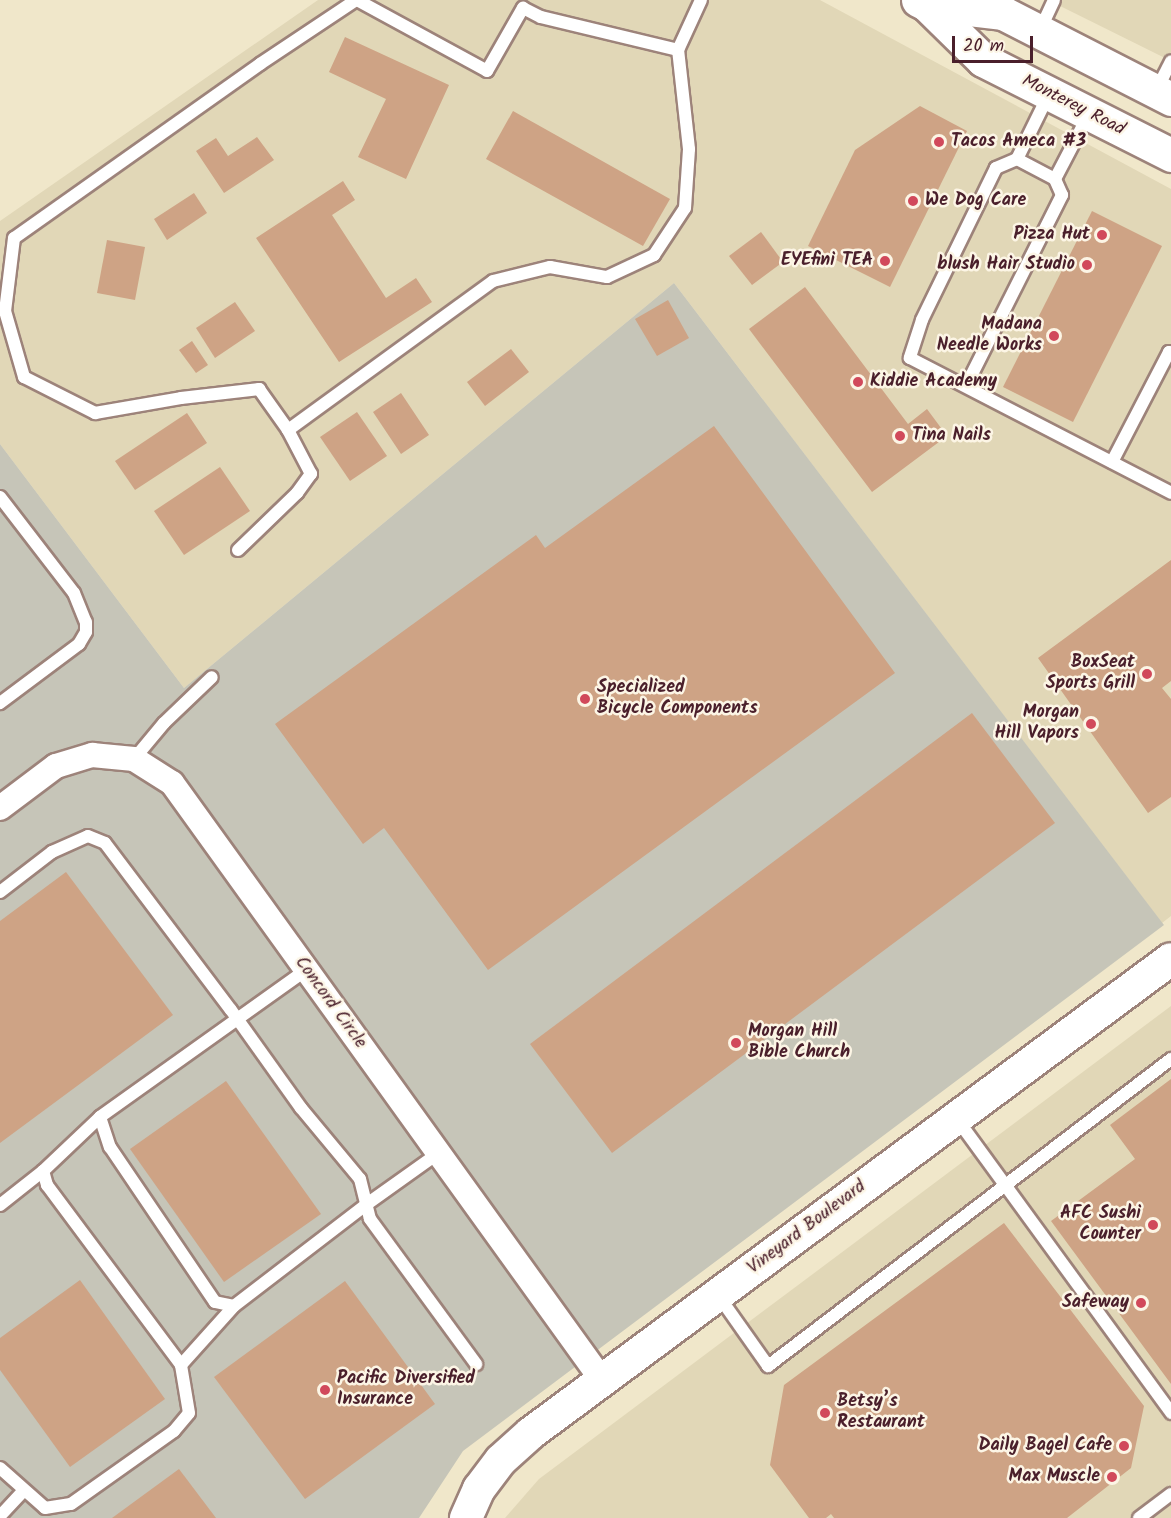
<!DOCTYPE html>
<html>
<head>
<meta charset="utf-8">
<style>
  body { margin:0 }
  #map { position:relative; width:1171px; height:1518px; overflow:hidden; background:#f0e7ca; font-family:Kalam,sans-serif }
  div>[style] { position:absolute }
  .built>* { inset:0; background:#e1d7b7 }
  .industrial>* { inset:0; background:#c6c5b8 }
  .building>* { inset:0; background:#cea385 }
  .roads { filter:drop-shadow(2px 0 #9d837a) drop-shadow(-2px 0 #9d837a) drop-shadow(0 2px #9d837a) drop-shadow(0 -2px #9d837a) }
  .service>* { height:12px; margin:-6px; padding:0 6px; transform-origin:6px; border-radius:6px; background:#fff }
  .minor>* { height:24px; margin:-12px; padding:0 12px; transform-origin:12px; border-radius:12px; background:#fff }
  .tertiary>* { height:32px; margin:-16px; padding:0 16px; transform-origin:16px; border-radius:16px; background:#fff }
  .secondary>* { height:33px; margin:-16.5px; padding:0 16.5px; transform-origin:16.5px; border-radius:16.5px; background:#fff }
  .dots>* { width:16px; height:16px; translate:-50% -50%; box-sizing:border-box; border:3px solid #fcf5e5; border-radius:50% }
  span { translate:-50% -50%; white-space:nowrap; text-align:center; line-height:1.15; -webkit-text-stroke:5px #fcf5e5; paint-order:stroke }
  .street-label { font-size:18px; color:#4a1f2b }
  .poi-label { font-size:18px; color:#4a1f2b; font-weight:700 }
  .left { translate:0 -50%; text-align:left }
  .right { translate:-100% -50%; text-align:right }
  .scale { position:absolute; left:952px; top:36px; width:81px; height:27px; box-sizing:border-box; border:3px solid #4a1f2b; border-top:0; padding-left:8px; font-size:18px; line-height:21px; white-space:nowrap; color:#4a1f2b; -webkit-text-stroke:4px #fcf5e5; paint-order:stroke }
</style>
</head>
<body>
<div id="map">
  <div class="built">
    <div style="clip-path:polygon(318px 0,820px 0,1171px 189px,1171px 916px,1162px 923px,674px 283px,184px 688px,0 444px,0 221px)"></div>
    <div style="clip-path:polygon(1048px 0,1171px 0,1171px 61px)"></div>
    <div style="clip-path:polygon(1171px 1006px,1171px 1518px,505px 1518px,539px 1479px)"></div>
  </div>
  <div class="industrial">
    <div style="clip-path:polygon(674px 283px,1164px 925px,463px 1451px,419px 1518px,0 1518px,0 444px,184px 688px)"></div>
  </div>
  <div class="building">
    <div style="clip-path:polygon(345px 37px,449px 85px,406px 179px,358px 157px,386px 99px,329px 72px)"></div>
    <div style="clip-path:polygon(920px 106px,967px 131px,890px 287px,808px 246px,855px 150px)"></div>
    <div style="clip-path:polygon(513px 111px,670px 199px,643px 246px,486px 159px)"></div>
    <div style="clip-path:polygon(257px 137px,274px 160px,224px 193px,196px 151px,216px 138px,228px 156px)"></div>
    <div style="clip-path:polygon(343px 181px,355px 200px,332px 215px,386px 298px,416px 278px,432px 302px,339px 362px,256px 238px)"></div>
    <div style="clip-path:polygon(194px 193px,207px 213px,167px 240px,154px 219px)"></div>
    <div style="clip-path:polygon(1092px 211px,1162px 246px,1073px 422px,1003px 387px)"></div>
    <div style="clip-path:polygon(761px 232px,783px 262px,752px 285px,729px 256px)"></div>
    <div style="clip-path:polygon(107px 240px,145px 247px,135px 300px,97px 293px)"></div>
    <div style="clip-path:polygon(805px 287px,908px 424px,927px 409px,947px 436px,872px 492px,749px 329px)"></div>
    <div style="clip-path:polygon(668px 300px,689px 338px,657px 356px,635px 319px)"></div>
    <div style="clip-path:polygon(235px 302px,255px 331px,215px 358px,196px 328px)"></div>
    <div style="clip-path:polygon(192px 341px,208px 365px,196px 373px,179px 350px)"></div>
    <div style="clip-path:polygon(511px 349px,529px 372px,485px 406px,467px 382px)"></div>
    <div style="clip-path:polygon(401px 393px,429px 435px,401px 454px,373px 412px)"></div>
    <div style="clip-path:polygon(357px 412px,387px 456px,350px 481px,320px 437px)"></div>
    <div style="clip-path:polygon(187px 413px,207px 443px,135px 490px,115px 461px)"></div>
    <div style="clip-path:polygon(714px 426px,895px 673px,488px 970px,384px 828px,363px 844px,275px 724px,536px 535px,545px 548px)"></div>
    <div style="clip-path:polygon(220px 467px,250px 511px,184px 555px,154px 511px)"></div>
    <div style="clip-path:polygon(1171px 560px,1171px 681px,1162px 688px,1171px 699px,1171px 797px,1148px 813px,1038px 658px)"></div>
    <div style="clip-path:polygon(972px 713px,1055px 823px,612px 1153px,530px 1044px)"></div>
    <div style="clip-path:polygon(66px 872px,173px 1015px,0 1143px,0 921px)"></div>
    <div style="clip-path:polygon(1171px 1079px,1171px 1384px,1051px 1221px,1135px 1159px,1110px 1125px)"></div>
    <div style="clip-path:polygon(226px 1081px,321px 1214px,224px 1282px,130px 1149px)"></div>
    <div style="clip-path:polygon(1004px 1223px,1144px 1406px,1131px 1468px,1067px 1518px,834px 1518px,831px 1514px,826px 1518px,809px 1518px,770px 1465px,784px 1385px)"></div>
    <div style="clip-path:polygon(80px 1280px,165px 1399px,70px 1467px,0 1370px,0 1338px)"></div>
    <div style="clip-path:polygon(345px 1281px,435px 1404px,305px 1499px,214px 1377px)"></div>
    <div style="clip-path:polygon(179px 1469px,216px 1518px,112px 1518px)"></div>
  </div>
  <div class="roads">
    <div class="service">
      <div style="left:356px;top:0;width:115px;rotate:146.3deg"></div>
      <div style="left:260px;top:64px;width:301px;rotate:144.7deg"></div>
      <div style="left:14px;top:238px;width:74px;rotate:97deg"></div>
      <div style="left:5px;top:311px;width:69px;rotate:73.9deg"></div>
      <div style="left:24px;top:377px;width:80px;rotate:26.9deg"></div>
      <div style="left:95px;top:413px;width:87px;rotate:-9.9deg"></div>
      <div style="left:181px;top:398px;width:79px;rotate:-6.6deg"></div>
      <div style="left:259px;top:389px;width:50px;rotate:54.7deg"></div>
      <div style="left:288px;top:430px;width:253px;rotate:-36deg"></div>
      <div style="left:493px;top:281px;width:59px;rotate:-13.8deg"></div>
      <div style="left:550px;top:267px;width:58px;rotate:10deg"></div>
      <div style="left:607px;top:277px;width:52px;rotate:-25.1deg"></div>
      <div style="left:654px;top:255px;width:56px;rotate:-56.6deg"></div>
      <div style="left:685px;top:208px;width:59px;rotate:-86.1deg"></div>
      <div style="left:689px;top:149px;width:100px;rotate:-96.3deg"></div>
      <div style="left:678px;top:50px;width:55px;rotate:-65.3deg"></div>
      <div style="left:357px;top:0;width:148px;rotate:28.6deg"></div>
      <div style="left:487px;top:71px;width:73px;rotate:-60.3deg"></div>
      <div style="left:523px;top:8px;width:20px;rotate:27deg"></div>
      <div style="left:541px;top:17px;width:141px;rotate:13.5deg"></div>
      <div style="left:1040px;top:30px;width:33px;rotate:-65deg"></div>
      <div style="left:1157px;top:89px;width:31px;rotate:-63deg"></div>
      <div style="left:1049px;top:94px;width:72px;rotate:116.2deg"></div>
      <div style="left:1017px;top:159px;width:23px;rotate:157deg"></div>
      <div style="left:996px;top:168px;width:169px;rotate:116deg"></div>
      <div style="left:922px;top:320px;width:40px;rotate:108deg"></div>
      <div style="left:910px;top:358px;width:294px;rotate:27.3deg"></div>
      <div style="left:1055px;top:179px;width:73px;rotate:-62.4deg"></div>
      <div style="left:966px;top:386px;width:214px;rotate:-63.3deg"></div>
      <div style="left:1062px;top:195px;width:17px;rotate:-114deg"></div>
      <div style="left:1055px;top:179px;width:43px;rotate:-152.2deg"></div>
      <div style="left:1112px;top:462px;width:124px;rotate:-62.6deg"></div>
      <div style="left:1169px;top:352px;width:2px;rotate:27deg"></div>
      <div style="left:0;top:497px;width:121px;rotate:52.4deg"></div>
      <div style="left:74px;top:593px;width:31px;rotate:68deg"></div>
      <div style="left:86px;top:622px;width:10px;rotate:90deg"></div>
      <div style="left:86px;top:632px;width:14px;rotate:120deg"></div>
      <div style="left:79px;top:644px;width:99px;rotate:143.2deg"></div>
      <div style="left:238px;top:550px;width:82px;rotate:-44deg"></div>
      <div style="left:297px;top:493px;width:24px;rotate:-54deg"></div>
      <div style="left:311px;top:474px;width:50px;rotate:-117.6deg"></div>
      <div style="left:134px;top:759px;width:47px;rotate:-50.2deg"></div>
      <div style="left:164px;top:723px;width:66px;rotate:-43.8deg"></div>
      <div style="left:0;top:892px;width:66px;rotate:-37.6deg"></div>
      <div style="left:52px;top:852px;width:39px;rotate:-24deg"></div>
      <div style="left:88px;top:836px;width:18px;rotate:22deg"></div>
      <div style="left:105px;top:843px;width:209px;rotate:53deg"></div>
      <div style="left:231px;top:1010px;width:120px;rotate:54.5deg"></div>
      <div style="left:301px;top:1108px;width:92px;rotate:50.3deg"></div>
      <div style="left:360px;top:1179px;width:41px;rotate:76deg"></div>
      <div style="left:370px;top:1219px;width:180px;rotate:53.8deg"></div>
      <div style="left:306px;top:970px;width:253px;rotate:144.5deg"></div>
      <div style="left:100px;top:1117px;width:32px;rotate:72deg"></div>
      <div style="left:110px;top:1147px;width:187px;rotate:55.9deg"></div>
      <div style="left:215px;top:1302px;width:19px;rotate:12deg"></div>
      <div style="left:234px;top:1306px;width:168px;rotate:-37.5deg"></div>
      <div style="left:367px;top:1204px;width:86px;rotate:-35.5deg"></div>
      <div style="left:100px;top:1117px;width:79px;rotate:136.5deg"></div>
      <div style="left:43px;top:1171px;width:15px;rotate:74deg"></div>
      <div style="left:47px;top:1185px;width:224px;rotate:53.3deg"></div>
      <div style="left:957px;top:1119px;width:364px;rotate:53.9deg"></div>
      <div style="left:0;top:1205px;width:55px;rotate:-38.3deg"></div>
      <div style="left:718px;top:1295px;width:87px;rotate:54.8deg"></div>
      <div style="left:768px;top:1366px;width:507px;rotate:-37.3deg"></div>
      <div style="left:0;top:1468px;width:60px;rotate:41.6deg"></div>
      <div style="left:45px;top:1508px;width:26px;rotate:-9deg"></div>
      <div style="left:71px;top:1504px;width:126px;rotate:-35.3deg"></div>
      <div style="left:174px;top:1431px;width:23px;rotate:-50deg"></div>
      <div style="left:189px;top:1413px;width:49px;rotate:-99.5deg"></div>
      <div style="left:181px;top:1365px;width:79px;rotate:-48.1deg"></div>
      <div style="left:0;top:1516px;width:35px;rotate:-47deg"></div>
      <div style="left:1139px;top:1518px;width:40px;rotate:-37deg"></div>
    </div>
    <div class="minor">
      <div style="left:0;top:808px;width:70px;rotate:-36.9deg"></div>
      <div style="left:56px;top:766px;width:38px;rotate:-17deg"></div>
      <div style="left:92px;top:755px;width:42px;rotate:5.4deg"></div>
      <div style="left:134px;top:759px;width:45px;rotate:32.3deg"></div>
      <div style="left:172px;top:783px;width:736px;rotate:54.24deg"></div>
    </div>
    <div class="tertiary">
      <div style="left:466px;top:1518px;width:32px;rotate:-66deg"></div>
      <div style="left:479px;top:1489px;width:36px;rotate:-53deg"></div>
      <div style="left:501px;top:1460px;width:40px;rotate:-42deg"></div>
      <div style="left:531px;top:1433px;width:796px;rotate:-36.52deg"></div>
    </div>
    <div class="secondary">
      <div style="left:918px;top:0;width:9px;rotate:27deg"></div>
      <div style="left:926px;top:4px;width:80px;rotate:44.5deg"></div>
      <div style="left:983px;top:60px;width:211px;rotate:26.8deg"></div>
      <div style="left:926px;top:4px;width:78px;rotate:6.7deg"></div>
      <div style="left:1003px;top:13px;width:189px;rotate:27.1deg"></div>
    </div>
  </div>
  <div class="dots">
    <div style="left:939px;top:142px;background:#d1495b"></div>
    <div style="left:913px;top:201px;background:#d1495b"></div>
    <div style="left:1102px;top:235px;background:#d1495b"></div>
    <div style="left:885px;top:261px;background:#d1495b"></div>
    <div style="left:1087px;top:265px;background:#d1495b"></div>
    <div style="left:1054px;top:336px;background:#d1495b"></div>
    <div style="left:858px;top:382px;background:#d1495b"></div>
    <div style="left:900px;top:436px;background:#d1495b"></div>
    <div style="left:1147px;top:674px;background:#d1495b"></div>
    <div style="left:585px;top:699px;background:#d1495b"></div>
    <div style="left:1091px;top:724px;background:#d1495b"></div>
    <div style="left:736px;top:1043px;background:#d1495b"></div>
    <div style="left:1153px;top:1225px;background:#d1495b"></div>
    <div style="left:1141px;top:1303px;background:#d1495b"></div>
    <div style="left:325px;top:1390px;background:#d1495b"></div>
    <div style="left:825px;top:1413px;background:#d1495b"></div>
    <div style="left:1124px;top:1446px;background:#d1495b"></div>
    <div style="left:1112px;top:1477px;background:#d1495b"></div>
  </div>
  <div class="street-label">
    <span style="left:1073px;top:106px;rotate:27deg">Monterey Road</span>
    <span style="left:330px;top:1003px;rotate:54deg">Concord Circle</span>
    <span style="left:807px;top:1228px;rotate:-37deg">Vineyard Boulevard</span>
  </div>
  <div class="poi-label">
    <span class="left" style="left:951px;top:142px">Tacos Ameca #3</span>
    <span class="left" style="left:925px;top:201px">We Dog Care</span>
    <span class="right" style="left:1090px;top:235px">Pizza Hut</span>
    <span class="right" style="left:873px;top:261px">EYEfini TEA</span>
    <span class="right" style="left:1075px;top:265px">blush Hair Studio</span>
    <span class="right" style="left:1042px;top:336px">Madana<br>Needle Works</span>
    <span class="left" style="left:870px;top:382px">Kiddie Academy</span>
    <span class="left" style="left:912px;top:436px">Tina Nails</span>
    <span class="right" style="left:1135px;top:674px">BoxSeat<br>Sports Grill</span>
    <span class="left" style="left:597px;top:699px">Specialized<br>Bicycle Components</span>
    <span class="right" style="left:1079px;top:724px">Morgan<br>Hill Vapors</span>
    <span class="left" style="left:748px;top:1043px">Morgan Hill<br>Bible Church</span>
    <span class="right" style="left:1141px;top:1225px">AFC Sushi<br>Counter</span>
    <span class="right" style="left:1129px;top:1303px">Safeway</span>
    <span class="left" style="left:337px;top:1390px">Pacific Diversified<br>Insurance</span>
    <span class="left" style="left:837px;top:1413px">Betsy’s<br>Restaurant</span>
    <span class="right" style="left:1112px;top:1446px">Daily Bagel Cafe</span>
    <span class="right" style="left:1100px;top:1477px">Max Muscle</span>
  </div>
  <div class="scale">20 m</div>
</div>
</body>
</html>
